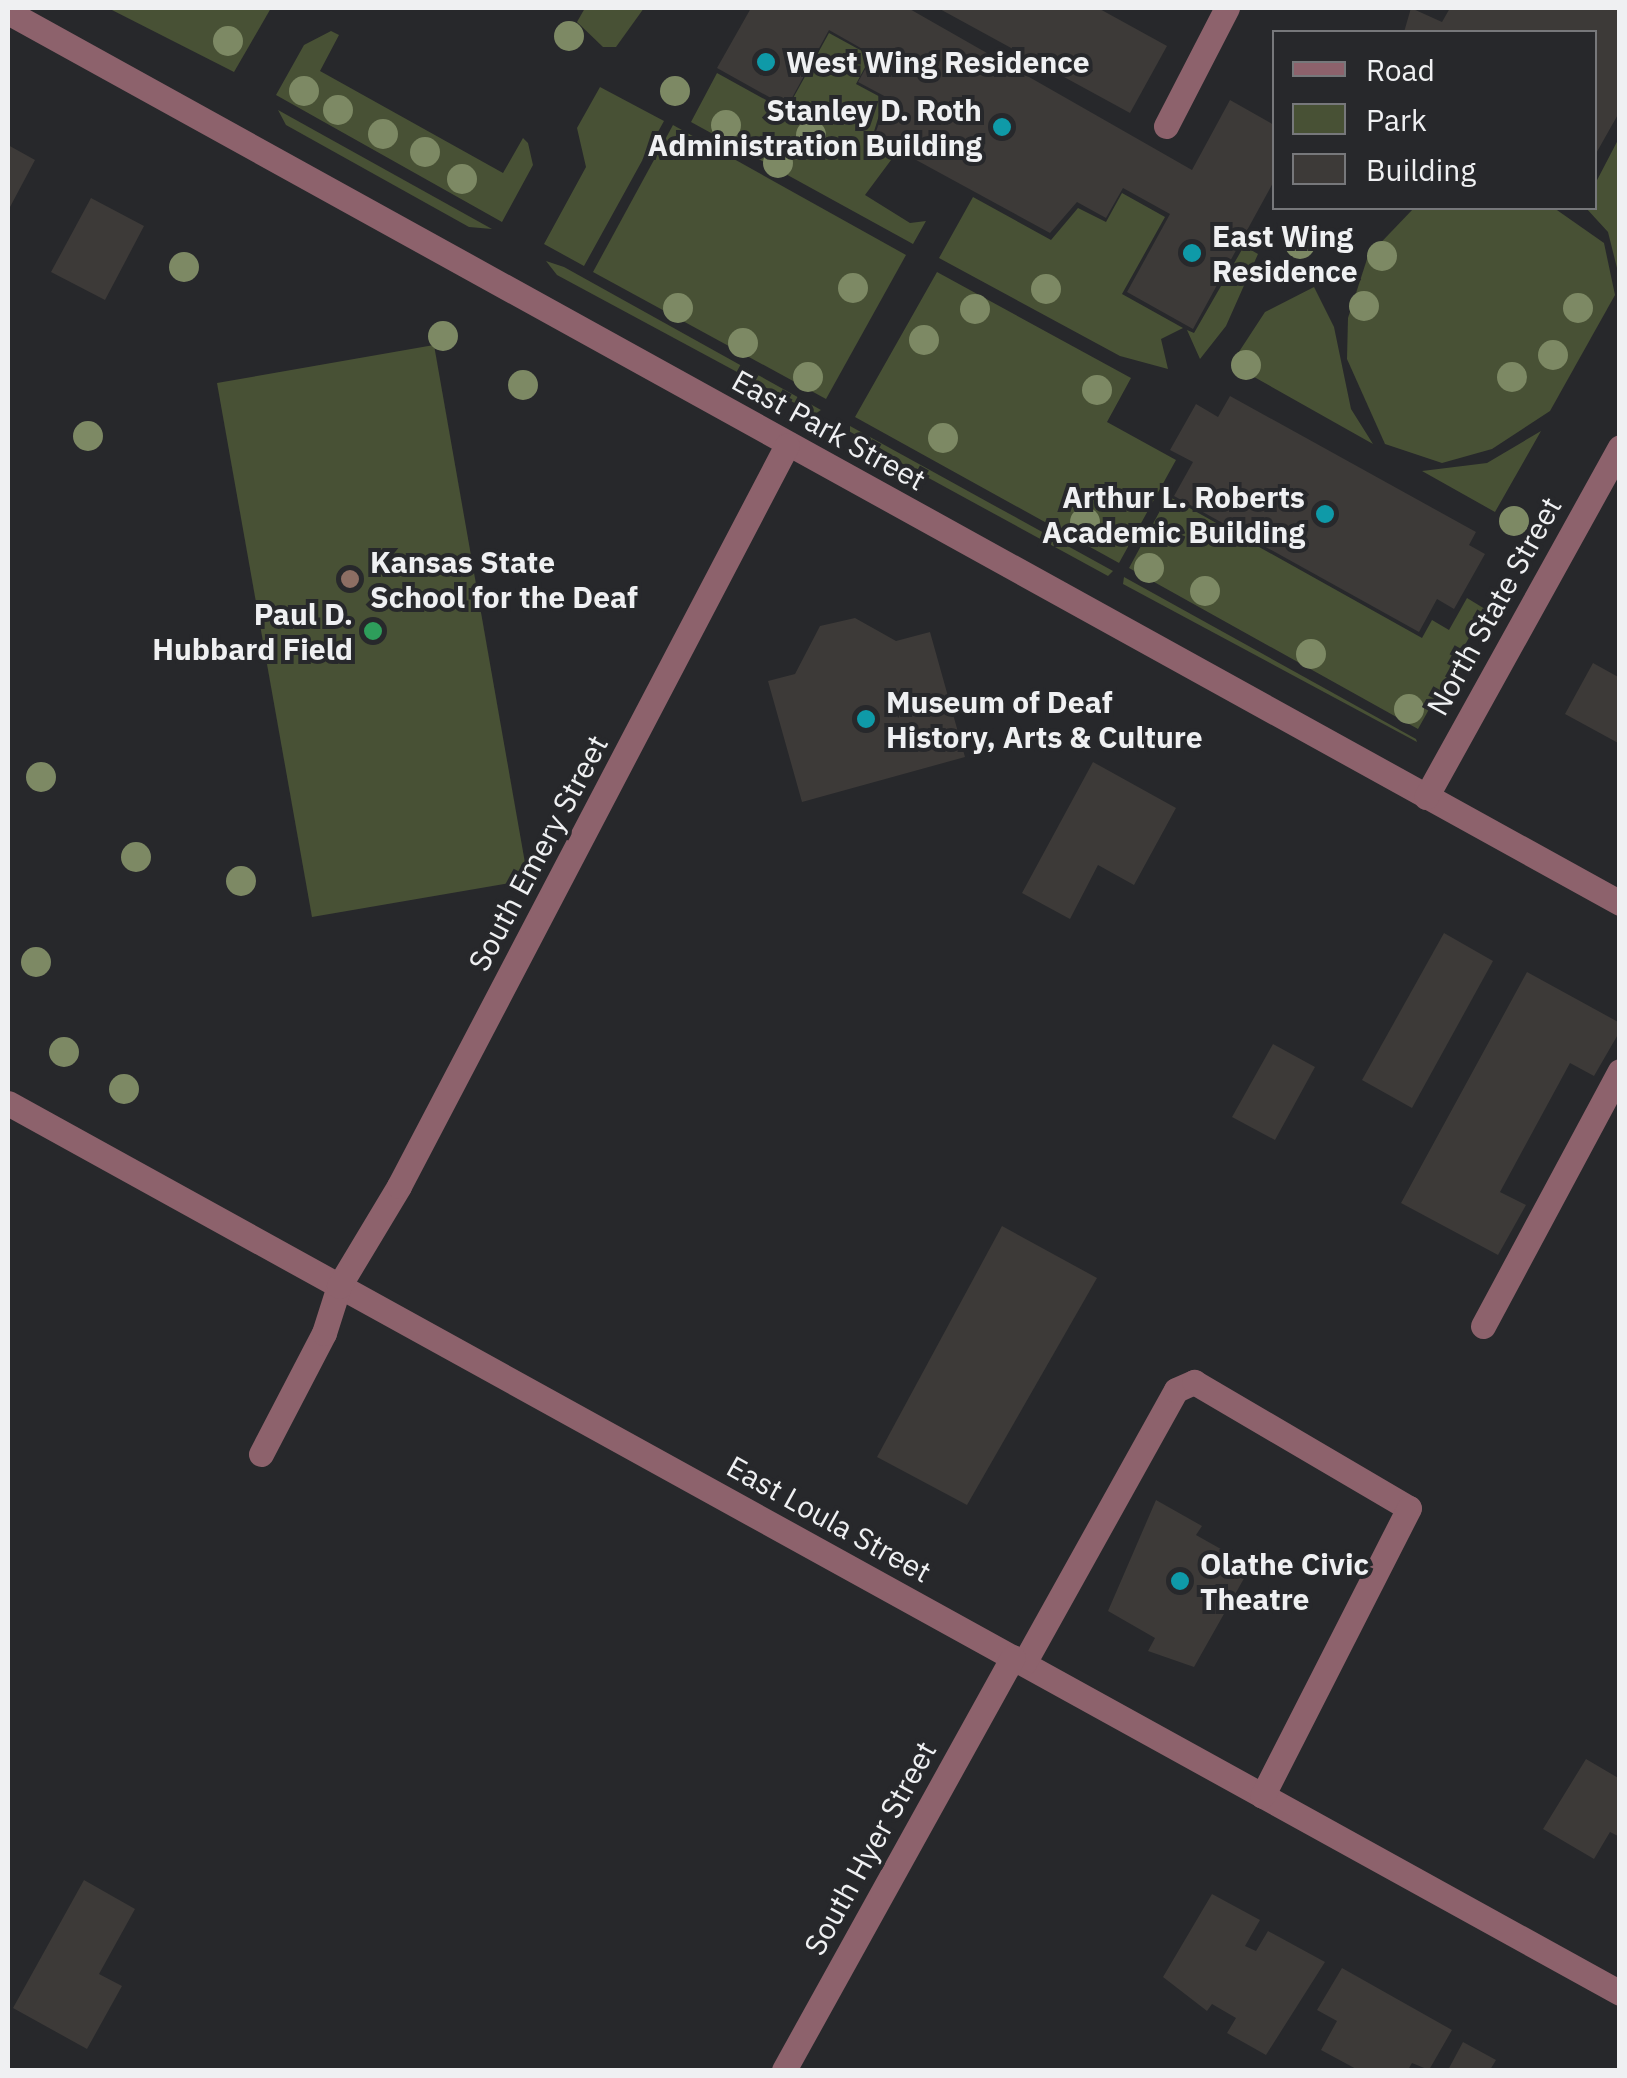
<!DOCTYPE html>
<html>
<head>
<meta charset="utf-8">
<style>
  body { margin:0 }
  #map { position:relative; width:1627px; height:2078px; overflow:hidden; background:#27282b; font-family:"IBM Plex Sans",sans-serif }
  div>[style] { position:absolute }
  .green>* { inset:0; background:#485135 }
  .building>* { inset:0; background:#3d3a38 }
  .minor>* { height:25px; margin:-12.5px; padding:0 12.5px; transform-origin:12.5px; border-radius:12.5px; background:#8d626c }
  .trees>* { width:30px; height:30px; margin:-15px; border-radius:50%; background:#7d8964 }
  .dots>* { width:28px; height:28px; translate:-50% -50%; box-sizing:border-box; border:5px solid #27282b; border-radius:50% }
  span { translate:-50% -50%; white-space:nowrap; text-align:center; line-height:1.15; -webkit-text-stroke:8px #27282b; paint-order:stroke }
  .poi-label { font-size:30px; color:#eff0f2; font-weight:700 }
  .left { translate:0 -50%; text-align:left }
  .right { translate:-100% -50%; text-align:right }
  .street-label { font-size:30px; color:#eff0f2 }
  .frame { position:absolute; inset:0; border:10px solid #eff0f2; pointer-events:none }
  .legend { position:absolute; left:1272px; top:30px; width:325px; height:180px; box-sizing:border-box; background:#27282b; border:2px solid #77787b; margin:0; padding:12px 18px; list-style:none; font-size:30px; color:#eff0f2 }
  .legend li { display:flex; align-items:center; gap:20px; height:50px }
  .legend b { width:50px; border:2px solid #77787b }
</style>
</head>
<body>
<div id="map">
  <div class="green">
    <div style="clip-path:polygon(108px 8px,271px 8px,234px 72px)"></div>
    <div style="clip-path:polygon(585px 8px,644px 8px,616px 47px,603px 47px,577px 22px)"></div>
    <div style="clip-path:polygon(331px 31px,339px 35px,320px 71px,503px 173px,523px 138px,528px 143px,533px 165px,502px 222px,276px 95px,304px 45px)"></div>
    <div style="clip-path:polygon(829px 33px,871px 56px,856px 84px,884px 99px,872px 138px,897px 152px,865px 195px,910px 223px,926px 221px,913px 244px,691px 122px,717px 73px,786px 111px)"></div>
    <div style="clip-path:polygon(600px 87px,664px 121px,584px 266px,544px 244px,586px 167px,577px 128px)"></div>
    <div style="clip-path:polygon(278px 110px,492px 229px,469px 227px,286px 125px)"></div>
    <div style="clip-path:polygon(673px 125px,906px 255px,826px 399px,593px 272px)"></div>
    <div style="clip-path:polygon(1619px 138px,1619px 276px,1608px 232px,1586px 208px,1594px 208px,1595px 184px)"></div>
    <div style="clip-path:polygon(1122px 193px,1165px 217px,1122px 294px,1183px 328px,1161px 339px,1168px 369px,1120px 356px,939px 258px,973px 197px,1051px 240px,1078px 208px,1106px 222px)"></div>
    <div style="clip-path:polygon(1414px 208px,1554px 208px,1604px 243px,1615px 295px,1550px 411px,1492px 449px,1442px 463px,1385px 444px,1347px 359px,1348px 318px,1368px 256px)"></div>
    <div style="clip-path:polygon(1244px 246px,1258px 254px,1226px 326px,1200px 359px,1187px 330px,1194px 333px)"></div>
    <div style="clip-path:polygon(546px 261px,564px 267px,821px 410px,815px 414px,557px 275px)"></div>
    <div style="clip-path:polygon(937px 272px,1131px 378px,1107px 422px,1176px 460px,1119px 563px,855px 417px)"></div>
    <div style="clip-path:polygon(1314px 287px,1334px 327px,1351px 409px,1373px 444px,1231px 364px,1265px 312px)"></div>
    <div style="clip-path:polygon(434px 345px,528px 880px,312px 917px,217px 383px)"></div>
    <div style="clip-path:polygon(850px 426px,1113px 571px,1108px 576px,850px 435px)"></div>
    <div style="clip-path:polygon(1541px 431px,1495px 512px,1422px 471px,1487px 463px)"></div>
    <div style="clip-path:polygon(1168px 496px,1422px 638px,1432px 620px,1449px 630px,1467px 598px,1485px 609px,1418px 729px,1129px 568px)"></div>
    <div style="clip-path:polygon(1124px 577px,1416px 739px,1417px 742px,1123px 584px)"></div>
  </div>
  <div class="building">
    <div style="clip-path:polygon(751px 8px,908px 8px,1192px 170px,1230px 100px,1274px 125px,1274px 181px,1193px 329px,1127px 292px,1170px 214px,1123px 188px,1106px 218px,1077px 202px,1050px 233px,874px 137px,888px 98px,858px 82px,873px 55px,829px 30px,787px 107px,717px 68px)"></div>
    <div style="clip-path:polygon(938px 8px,1098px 8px,1167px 46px,1130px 113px)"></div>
    <div style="clip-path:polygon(1411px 8px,1442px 22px,1450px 8px,1620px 8px,1620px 111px,1594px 157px,1594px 32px,1404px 32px)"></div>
    <div style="clip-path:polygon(8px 145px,35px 160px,10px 207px,8px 206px)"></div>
    <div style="clip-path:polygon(91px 198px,144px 226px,105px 300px,51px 272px)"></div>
    <div style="clip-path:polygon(1230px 396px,1476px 532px,1469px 545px,1485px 554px,1454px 609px,1437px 599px,1419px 632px,1174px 496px,1193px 462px,1170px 450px,1196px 404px,1218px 417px)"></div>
    <div style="clip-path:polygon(855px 618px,896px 641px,930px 632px,965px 757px,802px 802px,768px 681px,795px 674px,820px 626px)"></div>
    <div style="clip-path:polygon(1593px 663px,1620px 678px,1620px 744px,1565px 714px)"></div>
    <div style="clip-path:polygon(1093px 762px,1176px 808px,1134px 885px,1098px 865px,1070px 919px,1022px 893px)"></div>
    <div style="clip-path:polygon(1444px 933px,1493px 961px,1412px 1108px,1362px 1080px)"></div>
    <div style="clip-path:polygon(1527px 972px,1620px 1023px,1620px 1031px,1594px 1076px,1570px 1063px,1500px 1192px,1526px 1205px,1498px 1255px,1401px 1203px)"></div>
    <div style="clip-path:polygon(1273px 1044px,1315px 1067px,1275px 1140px,1232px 1117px)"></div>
    <div style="clip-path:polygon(1002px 1226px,1097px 1278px,967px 1505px,877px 1457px)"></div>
    <div style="clip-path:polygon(1156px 1500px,1202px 1526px,1196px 1535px,1251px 1566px,1194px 1667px,1148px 1651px,1155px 1638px,1108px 1611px)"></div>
    <div style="clip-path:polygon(1586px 1759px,1620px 1779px,1620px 1837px,1610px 1832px,1594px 1859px,1543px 1829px)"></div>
    <div style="clip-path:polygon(84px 1880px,135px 1909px,99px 1974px,122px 1986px,87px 2049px,13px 2008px)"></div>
    <div style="clip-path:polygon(1212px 1894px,1260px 1920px,1245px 1946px,1256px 1951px,1268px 1931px,1325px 1962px,1266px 2055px,1227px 2033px,1236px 2018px,1212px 2004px,1207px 2011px,1163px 1977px)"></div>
    <div style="clip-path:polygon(1342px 1968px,1452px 2030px,1429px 2070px,1412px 2063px,1408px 2070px,1358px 2070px,1321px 2050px,1337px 2021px,1317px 2010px)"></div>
    <div style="clip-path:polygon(1463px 2042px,1496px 2060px,1490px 2070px,1448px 2070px)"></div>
  </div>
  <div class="minor">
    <div style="left:8px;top:12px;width:1842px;rotate:28.93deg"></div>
    <div style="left:1166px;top:126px;width:133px;rotate:-62.7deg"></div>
    <div style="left:1426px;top:797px;width:400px;rotate:-61deg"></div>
    <div style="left:8px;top:1103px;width:1841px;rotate:28.9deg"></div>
    <div style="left:1483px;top:1326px;width:289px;rotate:-61.8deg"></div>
    <div style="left:261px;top:1454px;width:136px;rotate:-62.5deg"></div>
    <div style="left:324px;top:1333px;width:49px;rotate:-72.3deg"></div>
    <div style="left:339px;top:1286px;width:117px;rotate:-59deg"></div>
    <div style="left:399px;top:1186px;width:836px;rotate:-62.36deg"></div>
    <div style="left:1024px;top:1663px;width:312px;rotate:-60.9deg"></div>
    <div style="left:1176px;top:1390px;width:20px;rotate:-24deg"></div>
    <div style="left:1194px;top:1382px;width:249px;rotate:30.4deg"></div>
    <div style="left:1409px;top:1508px;width:323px;rotate:117deg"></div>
    <div style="left:784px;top:2070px;width:472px;rotate:-61deg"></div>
  </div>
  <div class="trees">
    <div style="left:569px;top:36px"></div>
    <div style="left:228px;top:41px"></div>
    <div style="left:304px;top:91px"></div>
    <div style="left:675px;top:91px"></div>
    <div style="left:338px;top:110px"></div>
    <div style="left:726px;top:125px"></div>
    <div style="left:383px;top:134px"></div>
    <div style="left:811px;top:135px"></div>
    <div style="left:425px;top:152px"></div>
    <div style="left:778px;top:163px"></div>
    <div style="left:462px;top:179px"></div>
    <div style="left:1300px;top:244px"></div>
    <div style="left:1382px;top:256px"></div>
    <div style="left:184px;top:267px"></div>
    <div style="left:853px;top:288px"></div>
    <div style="left:1046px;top:289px"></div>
    <div style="left:1364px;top:306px"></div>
    <div style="left:678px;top:308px"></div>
    <div style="left:1578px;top:308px"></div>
    <div style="left:975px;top:309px"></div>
    <div style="left:443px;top:336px"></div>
    <div style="left:924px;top:340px"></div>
    <div style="left:743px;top:343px"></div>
    <div style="left:1553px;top:355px"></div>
    <div style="left:1246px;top:365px"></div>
    <div style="left:808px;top:377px"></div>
    <div style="left:1512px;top:377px"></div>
    <div style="left:523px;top:385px"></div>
    <div style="left:1097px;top:390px"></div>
    <div style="left:88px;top:436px"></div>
    <div style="left:943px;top:438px"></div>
    <div style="left:1514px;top:521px"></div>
    <div style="left:1085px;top:522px"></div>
    <div style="left:1149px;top:568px"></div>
    <div style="left:1205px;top:591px"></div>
    <div style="left:1311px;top:654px"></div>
    <div style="left:1409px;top:709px"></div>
    <div style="left:41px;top:777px"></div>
    <div style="left:136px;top:857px"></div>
    <div style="left:241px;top:881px"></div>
    <div style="left:36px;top:962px"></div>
    <div style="left:64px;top:1052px"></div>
    <div style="left:124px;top:1089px"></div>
  </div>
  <div class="dots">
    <div style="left:766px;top:62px;background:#0f9aa8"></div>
    <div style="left:1002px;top:127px;background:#0f9aa8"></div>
    <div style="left:1192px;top:253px;background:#0f9aa8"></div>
    <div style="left:1325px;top:514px;background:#0f9aa8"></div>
    <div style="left:350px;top:579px;background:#8d6e63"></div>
    <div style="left:373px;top:631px;background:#2e9e5b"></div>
    <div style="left:866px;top:719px;background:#0f9aa8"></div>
    <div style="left:1180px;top:1581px;background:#0f9aa8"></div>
  </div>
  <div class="poi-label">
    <span class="left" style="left:786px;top:62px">West Wing Residence</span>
    <span class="right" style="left:982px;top:127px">Stanley D. Roth<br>Administration Building</span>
    <span class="left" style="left:1212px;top:253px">East Wing<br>Residence</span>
    <span class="right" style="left:1305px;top:514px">Arthur L. Roberts<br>Academic Building</span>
    <span class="left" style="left:370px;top:579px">Kansas State<br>School for the Deaf</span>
    <span class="right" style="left:353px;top:631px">Paul D.<br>Hubbard Field</span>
    <span class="left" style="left:886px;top:719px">Museum of Deaf<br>History, Arts &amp; Culture</span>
    <span class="left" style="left:1200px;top:1581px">Olathe Civic<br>Theatre</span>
  </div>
  <div class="street-label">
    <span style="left:829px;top:430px;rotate:29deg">East Park Street</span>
    <span style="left:1494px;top:606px;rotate:-61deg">North State Street</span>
    <span style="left:538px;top:853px;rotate:-62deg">South Emery Street</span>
    <span style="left:829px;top:1519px;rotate:29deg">East Loula Street</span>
    <span style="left:870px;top:1848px;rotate:-61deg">South Hyer Street</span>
  </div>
  <div class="frame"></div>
  <ul class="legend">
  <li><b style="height:12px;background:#8d626c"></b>Road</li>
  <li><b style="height:28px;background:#485135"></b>Park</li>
  <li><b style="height:28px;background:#3d3a38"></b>Building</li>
  </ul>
</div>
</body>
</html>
